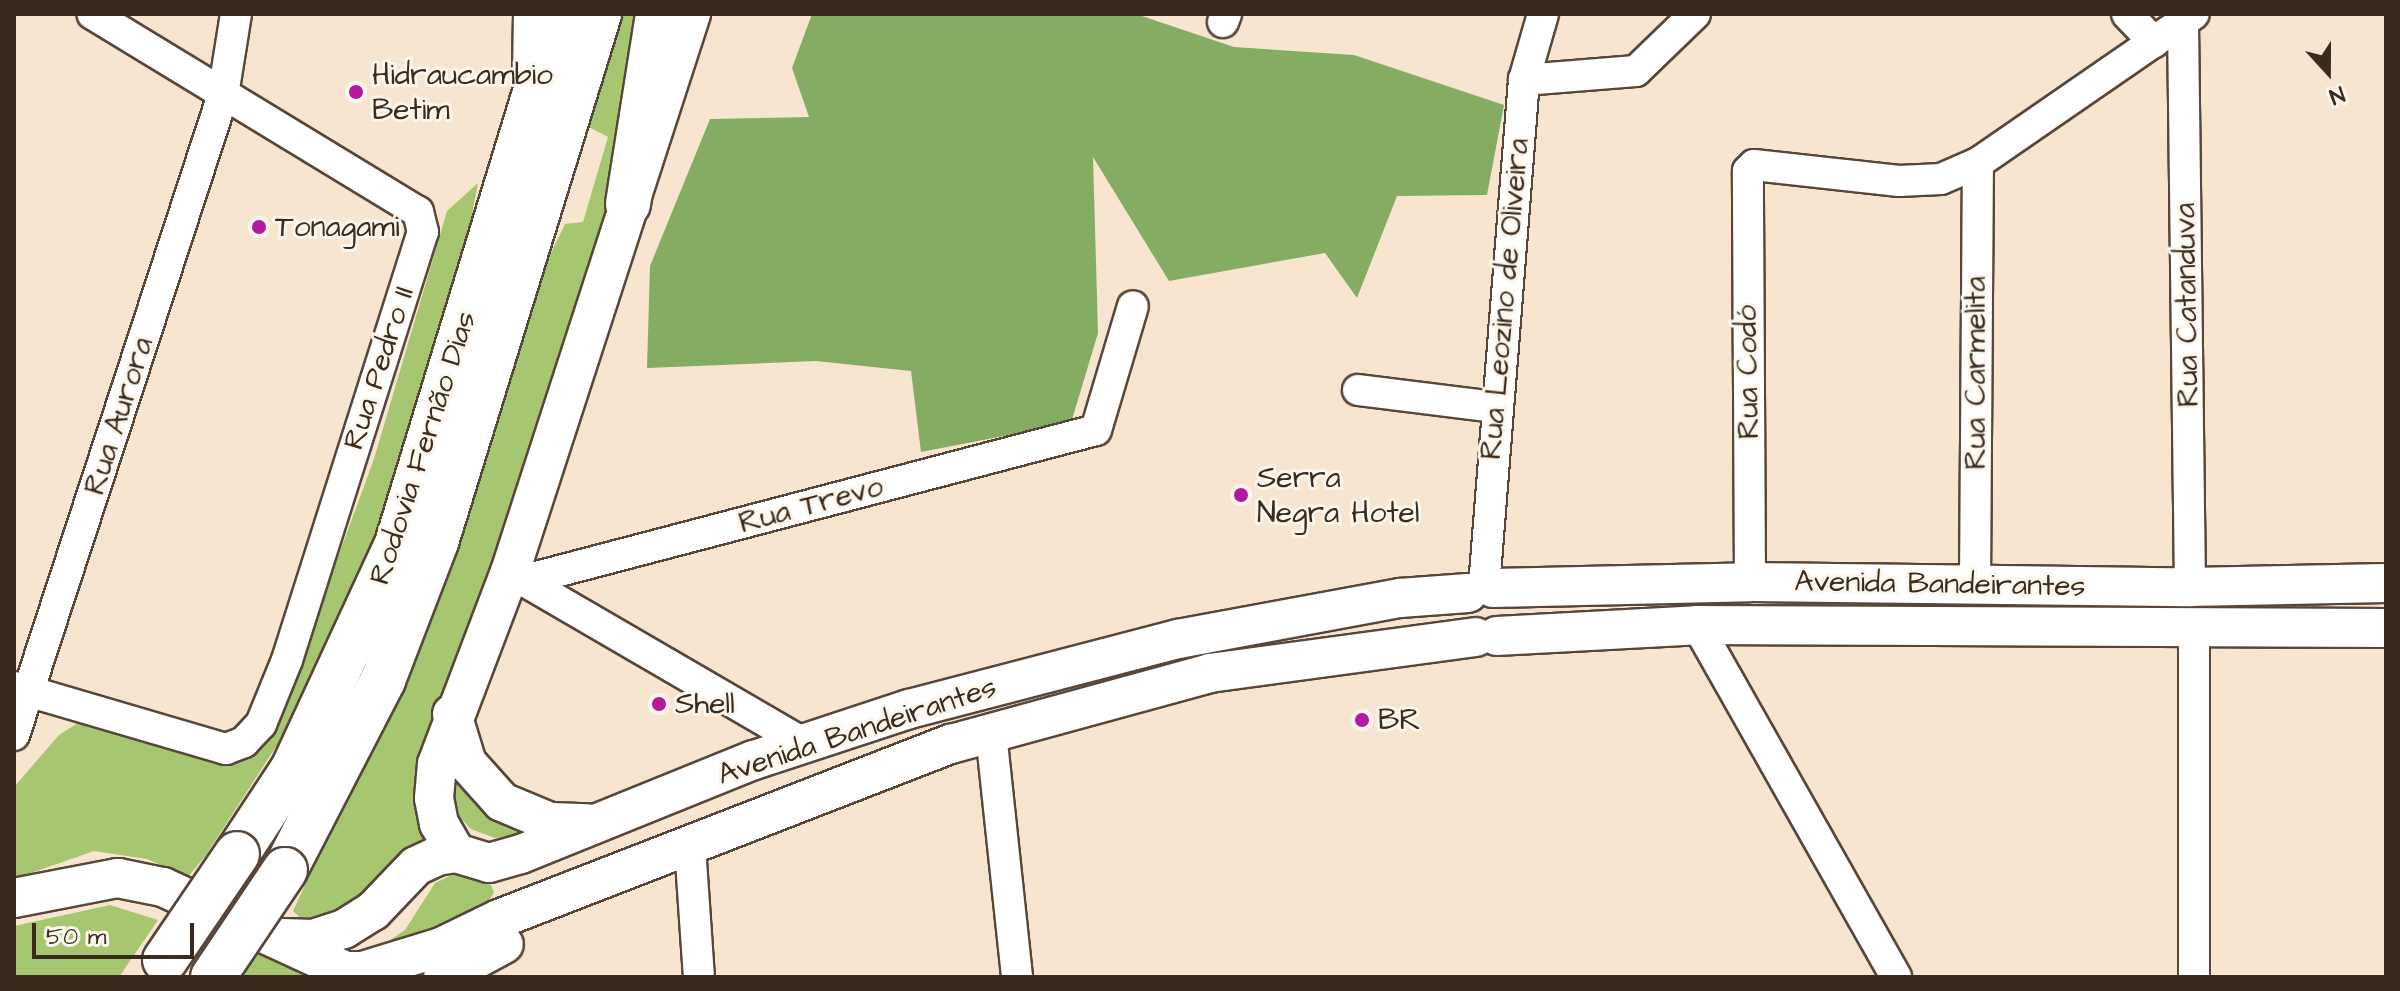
<!DOCTYPE html>
<html>
<head>
<meta charset="utf-8">
<style>
  body { margin:0 }
  #map { position:relative; width:2400px; height:991px; overflow:hidden; background:#f7e5cf; font-family:"Architects Daughter",sans-serif }
  div>[style] { position:absolute }
  .green>* { inset:0; background:#a6c770 }
  .forest>* { inset:0; background:#84ac62 }
  .roads { filter:drop-shadow(2px 0 #574639) drop-shadow(-2px 0 #574639) drop-shadow(0 2px #574639) drop-shadow(0 -2px #574639) }
  .minor>* { height:30px; margin:-15px; padding:0 15px; transform-origin:15px; border-radius:15px; background:#fff }
  .major>* { height:38px; margin:-19px; padding:0 19px; transform-origin:19px; border-radius:19px; background:#fff }
  .highway>* { height:44px; margin:-22px; padding:0 22px; transform-origin:22px; border-radius:22px; background:#fff }
  .bridges { filter:drop-shadow(2px 0 #574639) drop-shadow(-2px 0 #574639) drop-shadow(0 2px #574639) drop-shadow(0 -2px #574639) }
  .highway-bridge>* { height:44px; margin:-22px; padding:0 22px; transform-origin:22px; border-radius:22px; background:#fff }
  .dots>* { width:22px; height:22px; translate:-50% -50%; box-sizing:border-box; border:4px solid #fbf7ec; border-radius:50% }
  span { translate:-50% -50%; white-space:nowrap; text-align:center; line-height:1.15; -webkit-text-stroke:6px #fbf7ec; paint-order:stroke }
  .poi-label { font-size:30px; color:#3b2a1e }
  .left { translate:0 -50%; text-align:left }
  .street-label { font-size:30px; color:#3b2a1e }
  .frame { position:absolute; inset:0; border:16px solid #3b2a1e; pointer-events:none }
  .north { position:absolute; left:2288px; top:32px; width:80px; height:80px; -webkit-text-stroke:6px #fbf7ec; paint-order:stroke; rotate:159deg; font-size:22px; font-weight:700; line-height:32px; text-align:center; color:#3b2a1e }
  .north::after { content:''; display:block; margin:auto; width:28px; height:36px; background:#3b2a1e; clip-path:polygon(50% 0,100% 100%,50% 72%,0 100%) }
  .scale { position:absolute; left:32px; top:923px; width:162px; height:36px; box-sizing:border-box; border:4px solid #3b2a1e; border-top:0; padding-left:10px; font-size:24px; line-height:28px; white-space:nowrap; color:#3b2a1e; -webkit-text-stroke:6px #fbf7ec; paint-order:stroke }
</style>
</head>
<body>
<div id="map">
  <div class="green">
    <div style="clip-path:polygon(624px 14px,646px 14px,611px 212px,430px 834px,394px 858px,364px 904px,305px 922px,293px 911px,353px 781px,535px 286px,565px 224px,583px 222px,608px 137px,587px 126px)"></div>
    <div style="clip-path:polygon(478px 183px,457px 294px,374px 547px,310px 694px,206px 855px,188px 877px,147px 859px,94px 851px,14px 879px,14px 787px,59px 735px,84px 719px,233px 759px,278px 720px,374px 459px,447px 211px)"></div>
    <div style="clip-path:polygon(455px 772px,529px 833px,495px 838px,471px 829px,449px 806px)"></div>
    <div style="clip-path:polygon(463px 870px,489px 881px,494px 892px,488px 903px,456px 922px,369px 954px,405px 930px,435px 883px)"></div>
    <div style="clip-path:polygon(110px 905px,158px 920px,119px 977px,14px 977px,14px 926px)"></div>
    <div style="clip-path:polygon(257px 953px,309px 977px,237px 977px)"></div>
  </div>
  <div class="forest">
    <div style="clip-path:polygon(812px 14px,1136px 14px,1234px 47px,1354px 55px,1504px 105px,1487px 195px,1397px 196px,1357px 298px,1325px 253px,1169px 281px,1093px 157px,1098px 333px,1071px 423px,921px 452px,911px 371px,816px 361px,647px 368px,650px 266px,710px 119px,809px 117px,792px 68px)"></div>
  </div>
  <div class="roads">
    <div class="minor">
      <div style="left:2127px;top:14px;width:39px;rotate:46deg"></div>
      <div style="left:1223px;top:22px;width:9px;rotate:-69deg"></div>
      <div style="left:2183px;top:23px;width:564px;rotate:89.29deg"></div>
      <div style="left:528px;top:77px;width:63px;rotate:-89.1deg"></div>
      <div style="left:1524px;top:80px;width:112px;rotate:-4.6deg"></div>
      <div style="left:1636px;top:71px;width:82px;rotate:-44deg"></div>
      <div style="left:1358px;top:390px;width:138px;rotate:7.1deg"></div>
      <div style="left:516px;top:576px;width:334px;rotate:30.2deg"></div>
      <div style="left:525px;top:580px;width:590px;rotate:-14.72deg"></div>
      <div style="left:1096px;top:430px;width:129px;rotate:-73.4deg"></div>
      <div style="left:1750px;top:582px;width:411px;rotate:-90.3deg"></div>
      <div style="left:1748px;top:171px;width:8px;rotate:-45deg"></div>
      <div style="left:1754px;top:165px;width:146px;rotate:6.3deg"></div>
      <div style="left:1899px;top:181px;width:42px;rotate:-2.7deg"></div>
      <div style="left:1941px;top:179px;width:40px;rotate:-23.4deg"></div>
      <div style="left:1978px;top:163px;width:262px;rotate:-34.6deg"></div>
      <div style="left:1975px;top:584px;width:421px;rotate:-89.6deg"></div>
      <div style="left:1484px;top:587px;width:509px;rotate:-85.49deg"></div>
      <div style="left:1524px;top:80px;width:69px;rotate:-73.9deg"></div>
      <div style="left:1697px;top:625px;width:404px;rotate:60.5deg"></div>
      <div style="left:14px;top:687px;width:221px;rotate:16.3deg"></div>
      <div style="left:226px;top:749px;width:19px;rotate:-21deg"></div>
      <div style="left:244px;top:742px;width:25px;rotate:-47deg"></div>
      <div style="left:261px;top:724px;width:69px;rotate:-67.9deg"></div>
      <div style="left:287px;top:660px;width:449px;rotate:-72.4deg"></div>
      <div style="left:423px;top:232px;width:21px;rotate:-104deg"></div>
      <div style="left:418px;top:212px;width:381px;rotate:-148.7deg"></div>
      <div style="left:991px;top:733px;width:245px;rotate:83.9deg"></div>
      <div style="left:14px;top:735px;width:673px;rotate:-71.91deg"></div>
      <div style="left:223px;top:95px;width:82px;rotate:-80.9deg"></div>
      <div style="left:690px;top:846px;width:131px;rotate:86.1deg"></div>
      <div style="left:2194px;top:977px;width:351px;rotate:-90deg"></div>
    </div>
    <div class="major">
      <div style="left:1493px;top:588px;width:257px;rotate:-1.3deg"></div>
      <div style="left:1750px;top:582px;width:440px;rotate:0.7deg"></div>
      <div style="left:2190px;top:587px;width:196px;rotate:-1.2deg"></div>
      <div style="left:1497px;top:636px;width:200px;rotate:-3.1deg"></div>
      <div style="left:1697px;top:625px;width:689px;rotate:0.25deg"></div>
      <div style="left:452px;top:714px;width:51px;rotate:73deg"></div>
      <div style="left:467px;top:763px;width:52px;rotate:48.1deg"></div>
      <div style="left:502px;top:802px;width:52px;rotate:22.6deg"></div>
      <div style="left:550px;top:822px;width:37px;rotate:2deg"></div>
      <div style="left:456px;top:853px;width:34px;rotate:-120deg"></div>
      <div style="left:439px;top:824px;width:26px;rotate:-101deg"></div>
      <div style="left:434px;top:798px;width:34px;rotate:-85deg"></div>
      <div style="left:437px;top:764px;width:205px;rotate:-69.2deg"></div>
      <div style="left:510px;top:572px;width:587px;rotate:-72.03deg"></div>
      <div style="left:14px;top:898px;width:106px;rotate:-10.9deg"></div>
      <div style="left:118px;top:878px;width:46px;rotate:11.3deg"></div>
      <div style="left:163px;top:887px;width:201px;rotate:24.7deg"></div>
      <div style="left:346px;top:971px;width:17px"></div>
      <div style="left:363px;top:971px;width:82px;rotate:-17.1deg"></div>
      <div style="left:441px;top:947px;width:64px;rotate:-25.8deg"></div>
      <div style="left:499px;top:919px;width:485px;rotate:-21.2deg"></div>
      <div style="left:951px;top:744px;width:269px;rotate:-15.3deg"></div>
      <div style="left:1210px;top:673px;width:268px;rotate:-7.7deg"></div>
      <div style="left:283px;top:938px;width:30px;rotate:2deg"></div>
      <div style="left:313px;top:939px;width:33px;rotate:-18deg"></div>
      <div style="left:344px;top:929px;width:34px;rotate:-32deg"></div>
      <div style="left:373px;top:911px;width:62px;rotate:-46.3deg"></div>
      <div style="left:416px;top:866px;width:23px;rotate:-25deg"></div>
      <div style="left:437px;top:856px;width:19px;rotate:-9deg"></div>
      <div style="left:456px;top:853px;width:34px;rotate:17deg"></div>
      <div style="left:489px;top:863px;width:33px;rotate:-16deg"></div>
      <div style="left:521px;top:854px;width:251px;rotate:-22deg"></div>
      <div style="left:754px;top:760px;width:163px;rotate:-18.2deg"></div>
      <div style="left:909px;top:709px;width:278px;rotate:-14.6deg"></div>
      <div style="left:1178px;top:639px;width:226px;rotate:-10.5deg"></div>
      <div style="left:1400px;top:598px;width:68px;rotate:-4.2deg"></div>
      <div style="left:443px;top:977px;width:69px;rotate:-28.4deg"></div>
    </div>
    <div class="highway">
      <div style="left:628px;top:204px;width:192px;rotate:-81deg"></div>
      <div style="left:237px;top:854px;width:102px;rotate:-56.6deg"></div>
      <div style="left:293px;top:769px;width:248px;rotate:-65.2deg"></div>
      <div style="left:397px;top:544px;width:554px;rotate:-73deg"></div>
      <div style="left:285px;top:870px;width:214px;rotate:-62.7deg"></div>
      <div style="left:383px;top:680px;width:148px;rotate:-69deg"></div>
      <div style="left:436px;top:542px;width:553px;rotate:-72.84deg"></div>
    </div>
  </div>
  <div class="bridges">
    <div class="highway-bridge">
      <div style="left:165px;top:960px;width:128px;rotate:-55.8deg"></div>
      <div style="left:213px;top:977px;width:129px;rotate:-56.1deg"></div>
    </div>
  </div>
  <div class="dots">
    <div style="left:356px;top:92px;background:#b5179e"></div>
    <div style="left:259px;top:227px;background:#b5179e"></div>
    <div style="left:1241px;top:495px;background:#b5179e"></div>
    <div style="left:659px;top:704px;background:#b5179e"></div>
    <div style="left:1362px;top:720px;background:#b5179e"></div>
  </div>
  <div class="poi-label">
    <span class="left" style="left:372px;top:92px">Hidraucambio<br>Betim</span>
    <span class="left" style="left:275px;top:227px">Tonagami</span>
    <span class="left" style="left:1257px;top:495px">Serra<br>Negra Hotel</span>
    <span class="left" style="left:675px;top:704px">Shell</span>
    <span class="left" style="left:1378px;top:720px">BR</span>
  </div>
  <div class="street-label">
    <span style="left:1505px;top:299px;rotate:-85deg">Rua Leozino de Oliveira</span>
    <span style="left:2187px;top:305px;rotate:-91deg">Rua Catanduva</span>
    <span style="left:379px;top:368px;rotate:-72deg">Rua Pedro II</span>
    <span style="left:1748px;top:372px;rotate:-91deg">Rua Codó</span>
    <span style="left:1976px;top:373px;rotate:-90deg">Rua Carmelita</span>
    <span style="left:119px;top:416px;rotate:-72deg">Rua Aurora</span>
    <span style="left:423px;top:448px;rotate:-72deg">Rodovia Fernão Dias</span>
    <span style="left:811px;top:505px;rotate:-15deg">Rua Trevo</span>
    <span style="left:1940px;top:584px;rotate:1deg">Avenida Bandeirantes</span>
    <span style="left:857px;top:731px;rotate:-18deg">Avenida Bandeirantes</span>
  </div>
  <div class="frame"></div>
  <div class="north">N</div>
  <div class="scale">50 m</div>
</div>
</body>
</html>
